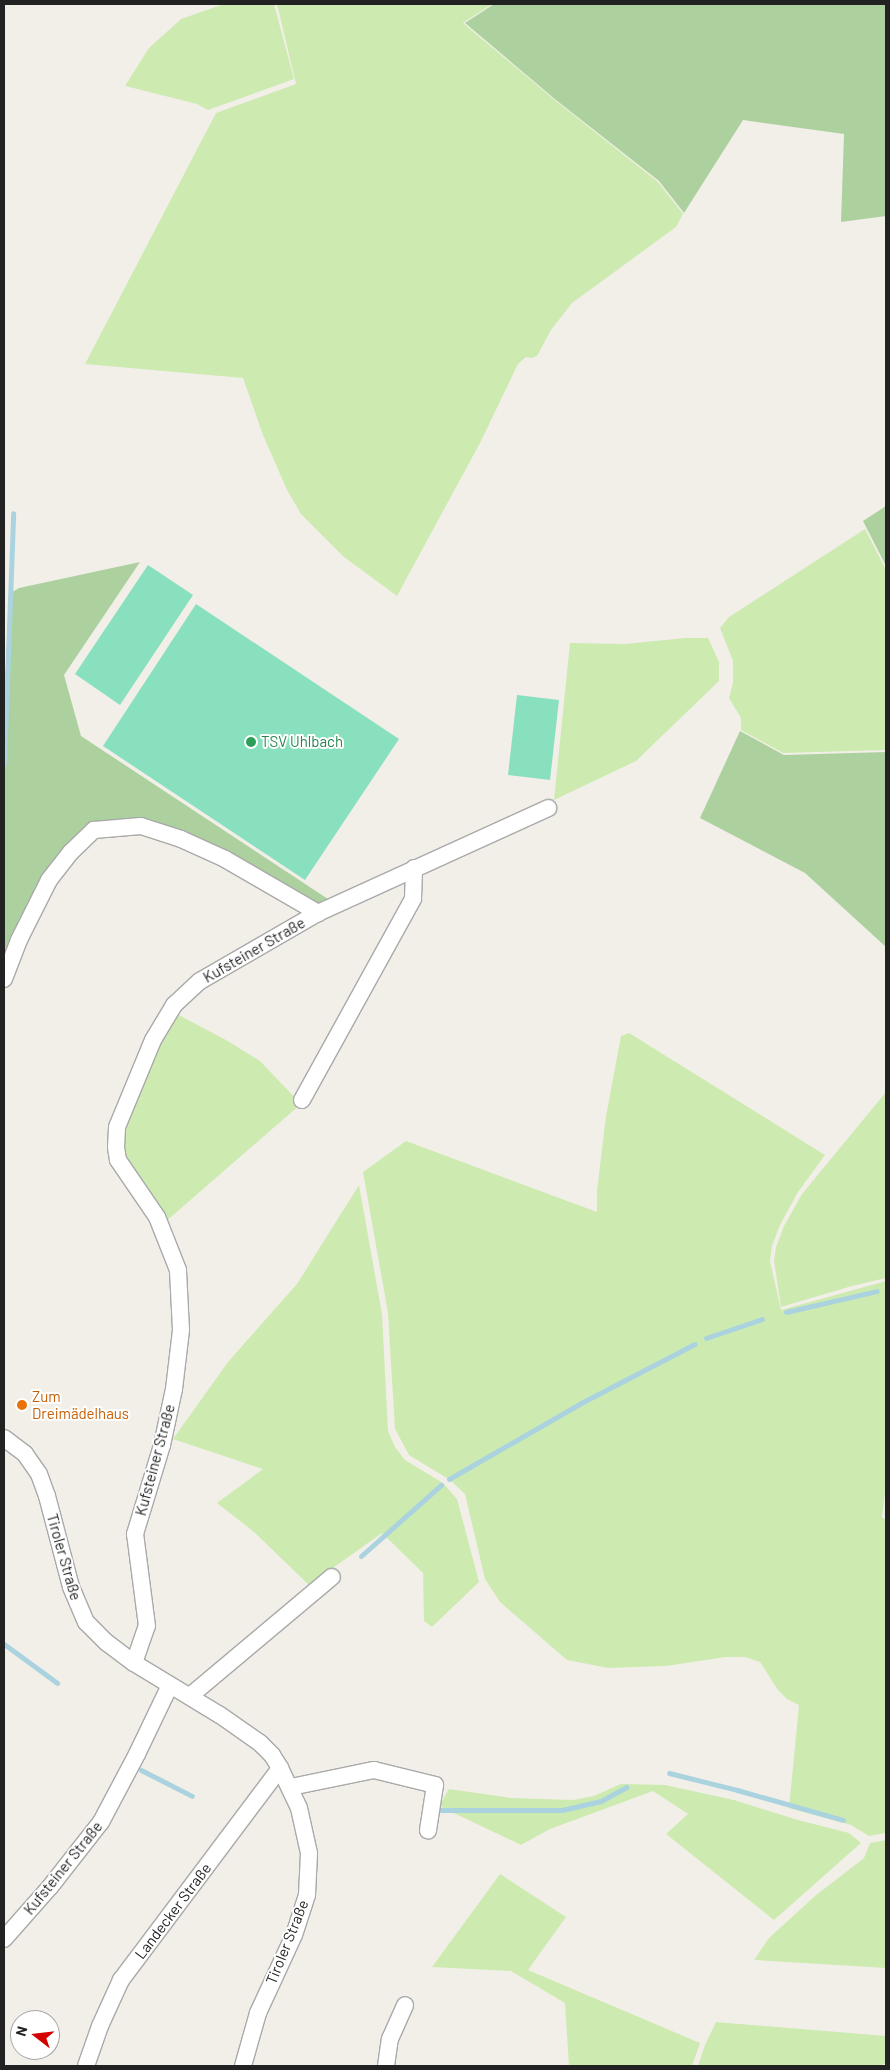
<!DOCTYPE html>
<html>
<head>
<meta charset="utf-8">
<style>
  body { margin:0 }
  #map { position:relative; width:890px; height:2070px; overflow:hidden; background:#f2efe9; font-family:Barlow,sans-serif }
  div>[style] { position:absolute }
  .grass>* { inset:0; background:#cdebb0 }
  .forest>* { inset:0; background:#add19e }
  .pitch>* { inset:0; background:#88e0be }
  .stream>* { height:5px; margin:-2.5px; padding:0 2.5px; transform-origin:2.5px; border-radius:2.5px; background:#aad3df }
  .roads { filter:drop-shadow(1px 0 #a9a9a9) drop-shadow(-1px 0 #a9a9a9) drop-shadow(0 1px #a9a9a9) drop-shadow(0 -1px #a9a9a9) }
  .minor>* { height:16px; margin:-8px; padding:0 8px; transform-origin:8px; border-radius:8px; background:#fff }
  .dots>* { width:14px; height:14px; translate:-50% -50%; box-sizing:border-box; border:2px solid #fff; border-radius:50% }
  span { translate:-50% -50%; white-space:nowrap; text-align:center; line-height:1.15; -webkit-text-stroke:4px #fff; paint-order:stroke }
  .leisure-label { font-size:15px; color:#27864d }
  .left { translate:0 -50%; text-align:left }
  .street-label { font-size:15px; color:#222 }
  .food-label { font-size:15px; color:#c56008 }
  .frame { position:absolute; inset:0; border:5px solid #222; pointer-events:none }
  .north { position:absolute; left:10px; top:2010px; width:50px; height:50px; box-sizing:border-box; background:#fff; border:1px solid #a7a7a7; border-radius:50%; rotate:286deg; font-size:14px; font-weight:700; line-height:20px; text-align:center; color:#222 }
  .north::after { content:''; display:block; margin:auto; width:18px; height:22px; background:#d40000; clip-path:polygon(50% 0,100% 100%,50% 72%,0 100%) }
</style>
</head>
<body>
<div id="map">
  <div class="grass">
    <div style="clip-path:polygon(224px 4px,274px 4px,294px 79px,208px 110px,197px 104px,125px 86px,149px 48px,181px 19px)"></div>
    <div style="clip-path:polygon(277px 4px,492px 4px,463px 23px,556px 101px,658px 182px,683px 214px,676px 227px,572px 303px,551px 330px,537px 356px,532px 358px,526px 357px,518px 364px,480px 443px,397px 596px,344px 557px,301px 514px,287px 490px,263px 435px,243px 378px,85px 364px,216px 113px,296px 84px)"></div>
    <div style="clip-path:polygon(865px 529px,886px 570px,886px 750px,783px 753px,741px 730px,741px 718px,729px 698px,733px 683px,733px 661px,720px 628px,729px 617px)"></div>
    <div style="clip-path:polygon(685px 638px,708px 638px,719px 662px,719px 681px,636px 761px,554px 800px,570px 643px,625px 644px)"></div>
    <div style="clip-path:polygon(177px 1014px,226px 1040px,260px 1061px,301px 1104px,164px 1223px,123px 1158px,122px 1128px,158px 1042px)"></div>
    <div style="clip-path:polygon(629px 1033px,825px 1155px,798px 1192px,780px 1225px,772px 1246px,770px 1261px,781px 1310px,886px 1281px,886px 1485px,882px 1517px,886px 1520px,886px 1833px,869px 1836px,851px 1825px,789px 1808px,799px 1705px,787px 1699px,778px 1690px,760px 1662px,745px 1657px,726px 1657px,666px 1666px,608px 1668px,567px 1660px,500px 1602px,485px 1579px,465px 1494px,450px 1480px,409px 1455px,395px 1429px,388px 1313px,363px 1172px,406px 1141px,597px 1212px,597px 1191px,606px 1116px,621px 1036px)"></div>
    <div style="clip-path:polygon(886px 1092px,886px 1278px,852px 1286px,781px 1307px,774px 1261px,776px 1247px,784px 1226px,802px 1194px)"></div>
    <div style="clip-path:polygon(359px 1185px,382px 1314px,388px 1431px,395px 1447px,405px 1460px,443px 1483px,457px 1499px,479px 1582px,432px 1627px,424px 1621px,423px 1573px,382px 1533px,309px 1585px,254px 1532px,217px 1503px,263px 1469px,173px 1439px,228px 1362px,297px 1284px)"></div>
    <div style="clip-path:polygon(621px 1784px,665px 1785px,734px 1800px,798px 1820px,849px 1833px,861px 1843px,774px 1920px,666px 1834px,688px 1814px,653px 1791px,550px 1829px,521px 1845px,439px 1806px,449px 1789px,511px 1798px,573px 1800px,594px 1796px)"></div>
    <div style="clip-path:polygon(886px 1840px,886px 1968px,754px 1960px,769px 1938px,815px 1896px,864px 1858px,870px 1843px)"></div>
    <div style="clip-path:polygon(500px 1874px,566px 1917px,528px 1970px,700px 2043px,692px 2066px,569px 2066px,565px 2003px,511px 1971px,432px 1967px)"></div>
    <div style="clip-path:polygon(716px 2022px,886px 2036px,886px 2064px,873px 2066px,698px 2066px,705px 2045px)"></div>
  </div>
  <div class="forest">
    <div style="clip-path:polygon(494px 4px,886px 4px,886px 216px,841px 222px,844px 134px,743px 120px,684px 213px,659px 181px,556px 100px,465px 23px)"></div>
    <div style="clip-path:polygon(886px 506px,886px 566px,863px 521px)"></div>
    <div style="clip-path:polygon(140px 562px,64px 675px,81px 736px,328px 899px,314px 906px,142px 820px,90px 823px,66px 849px,4px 966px,4px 714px,9px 594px,19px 588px)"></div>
    <div style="clip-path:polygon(740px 731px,784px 755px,886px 752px,886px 947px,805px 873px,700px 818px)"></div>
  </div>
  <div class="pitch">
    <div style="clip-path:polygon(148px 565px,193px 595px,120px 705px,75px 674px)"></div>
    <div style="clip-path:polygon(196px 604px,399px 739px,305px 880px,103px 746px)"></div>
    <div style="clip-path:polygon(517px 695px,559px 700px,550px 780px,508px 775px)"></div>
  </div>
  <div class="stream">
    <div style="left:4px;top:764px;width:251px;rotate:-87.9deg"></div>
    <div style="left:786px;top:1312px;width:93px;rotate:-13deg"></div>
    <div style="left:706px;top:1338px;width:59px;rotate:-18.7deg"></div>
    <div style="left:449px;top:1479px;width:152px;rotate:-29.9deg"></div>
    <div style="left:581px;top:1403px;width:128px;rotate:-27.4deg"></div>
    <div style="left:361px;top:1556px;width:107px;rotate:-41.6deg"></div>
    <div style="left:4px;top:1644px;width:66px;rotate:36.3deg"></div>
    <div style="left:141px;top:1770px;width:57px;rotate:27deg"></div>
    <div style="left:669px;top:1773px;width:70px;rotate:14deg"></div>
    <div style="left:737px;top:1790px;width:110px;rotate:15.8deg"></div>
    <div style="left:438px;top:1810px;width:124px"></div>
    <div style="left:562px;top:1810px;width:40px;rotate:-13deg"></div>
    <div style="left:601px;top:1801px;width:29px;rotate:-29deg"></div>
  </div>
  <div class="roads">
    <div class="minor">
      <div style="left:4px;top:979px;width:42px;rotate:-69deg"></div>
      <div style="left:19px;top:940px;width:67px;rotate:-63.4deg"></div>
      <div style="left:49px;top:880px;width:36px;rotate:-52deg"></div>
      <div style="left:71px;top:852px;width:32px;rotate:-44deg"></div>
      <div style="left:94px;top:830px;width:47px;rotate:-4.9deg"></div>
      <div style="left:141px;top:826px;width:42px;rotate:18deg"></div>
      <div style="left:181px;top:839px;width:48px;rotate:24.4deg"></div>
      <div style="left:225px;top:859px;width:108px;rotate:30.1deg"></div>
      <div style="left:302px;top:1100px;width:230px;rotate:-61.1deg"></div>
      <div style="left:413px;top:899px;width:31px;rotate:-88deg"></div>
      <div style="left:4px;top:1438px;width:26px;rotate:37deg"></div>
      <div style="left:25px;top:1454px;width:24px;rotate:55deg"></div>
      <div style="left:39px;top:1474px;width:23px;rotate:70deg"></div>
      <div style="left:47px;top:1496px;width:94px;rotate:75.2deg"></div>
      <div style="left:71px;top:1587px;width:38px;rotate:67deg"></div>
      <div style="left:86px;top:1622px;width:28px;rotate:45deg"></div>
      <div style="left:106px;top:1642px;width:35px;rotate:37deg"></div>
      <div style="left:134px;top:1663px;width:100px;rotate:31.2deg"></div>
      <div style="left:220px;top:1715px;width:49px;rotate:35deg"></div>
      <div style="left:260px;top:1743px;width:17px;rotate:45deg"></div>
      <div style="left:272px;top:1755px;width:15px;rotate:58deg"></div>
      <div style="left:280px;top:1768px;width:44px;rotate:64.6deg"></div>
      <div style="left:299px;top:1808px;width:46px;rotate:77.5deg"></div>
      <div style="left:309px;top:1853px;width:42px;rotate:92.7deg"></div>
      <div style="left:307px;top:1895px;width:42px;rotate:108deg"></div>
      <div style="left:294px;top:1935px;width:86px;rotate:114.8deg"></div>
      <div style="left:258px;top:2013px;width:55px;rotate:105.8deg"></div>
      <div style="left:134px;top:1663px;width:39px;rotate:-71deg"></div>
      <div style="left:147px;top:1626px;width:93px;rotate:-97.4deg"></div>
      <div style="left:135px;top:1534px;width:93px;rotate:-73.1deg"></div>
      <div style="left:162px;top:1445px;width:57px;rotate:-77.9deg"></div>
      <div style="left:174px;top:1389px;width:59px;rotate:-83.2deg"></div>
      <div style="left:181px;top:1330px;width:60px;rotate:-92.9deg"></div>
      <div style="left:178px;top:1270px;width:57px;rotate:-111.6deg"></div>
      <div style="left:157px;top:1217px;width:69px;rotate:-124.4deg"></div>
      <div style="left:118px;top:1160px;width:13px;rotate:-99deg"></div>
      <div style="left:116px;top:1147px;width:20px;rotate:-87deg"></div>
      <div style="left:117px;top:1127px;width:94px;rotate:-67.5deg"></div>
      <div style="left:153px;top:1040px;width:41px;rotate:-59deg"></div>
      <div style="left:174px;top:1005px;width:35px;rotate:-43deg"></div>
      <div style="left:200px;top:981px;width:136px;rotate:-30deg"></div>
      <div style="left:318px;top:913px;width:253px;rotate:-24.5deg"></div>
      <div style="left:190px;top:1696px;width:185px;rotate:-40deg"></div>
      <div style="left:291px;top:1787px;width:85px;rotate:-11.6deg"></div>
      <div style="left:374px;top:1770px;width:63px;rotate:13.8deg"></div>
      <div style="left:435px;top:1785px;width:46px;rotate:98.8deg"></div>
      <div style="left:4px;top:1939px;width:69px;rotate:-48.5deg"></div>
      <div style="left:50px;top:1887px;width:83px;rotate:-51.9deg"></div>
      <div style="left:101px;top:1822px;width:77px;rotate:-62.1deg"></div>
      <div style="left:137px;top:1754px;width:76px;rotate:-64.4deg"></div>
      <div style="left:86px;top:2066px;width:42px;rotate:-70.7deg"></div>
      <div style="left:100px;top:2026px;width:51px;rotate:-65.5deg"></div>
      <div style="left:121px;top:1980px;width:265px;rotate:-53.1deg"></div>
      <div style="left:386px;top:2066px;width:27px;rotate:-82deg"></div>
      <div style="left:390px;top:2039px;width:37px;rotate:-66deg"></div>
    </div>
  </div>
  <div class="dots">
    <div style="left:251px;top:742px;background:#2e9e5b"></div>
    <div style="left:22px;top:1405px;background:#e8710a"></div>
  </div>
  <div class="leisure-label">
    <span class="left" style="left:261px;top:742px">TSV Uhlbach</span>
  </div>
  <div class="street-label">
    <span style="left:254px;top:950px;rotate:-30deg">Kufsteiner Straße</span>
    <span style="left:155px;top:1460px;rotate:-75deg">Kufsteiner Straße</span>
    <span style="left:64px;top:1557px;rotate:74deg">Tiroler Straße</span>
    <span style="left:63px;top:1868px;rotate:-51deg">Kufsteiner Straße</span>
    <span style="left:173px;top:1911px;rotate:-53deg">Landecker Straße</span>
    <span style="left:287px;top:1942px;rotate:-68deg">Tiroler Straße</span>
  </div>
  <div class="food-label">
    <span class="left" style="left:32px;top:1405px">Zum<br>Dreimädelhaus</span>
  </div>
  <div class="frame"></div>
  <div class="north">N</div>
</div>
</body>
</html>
